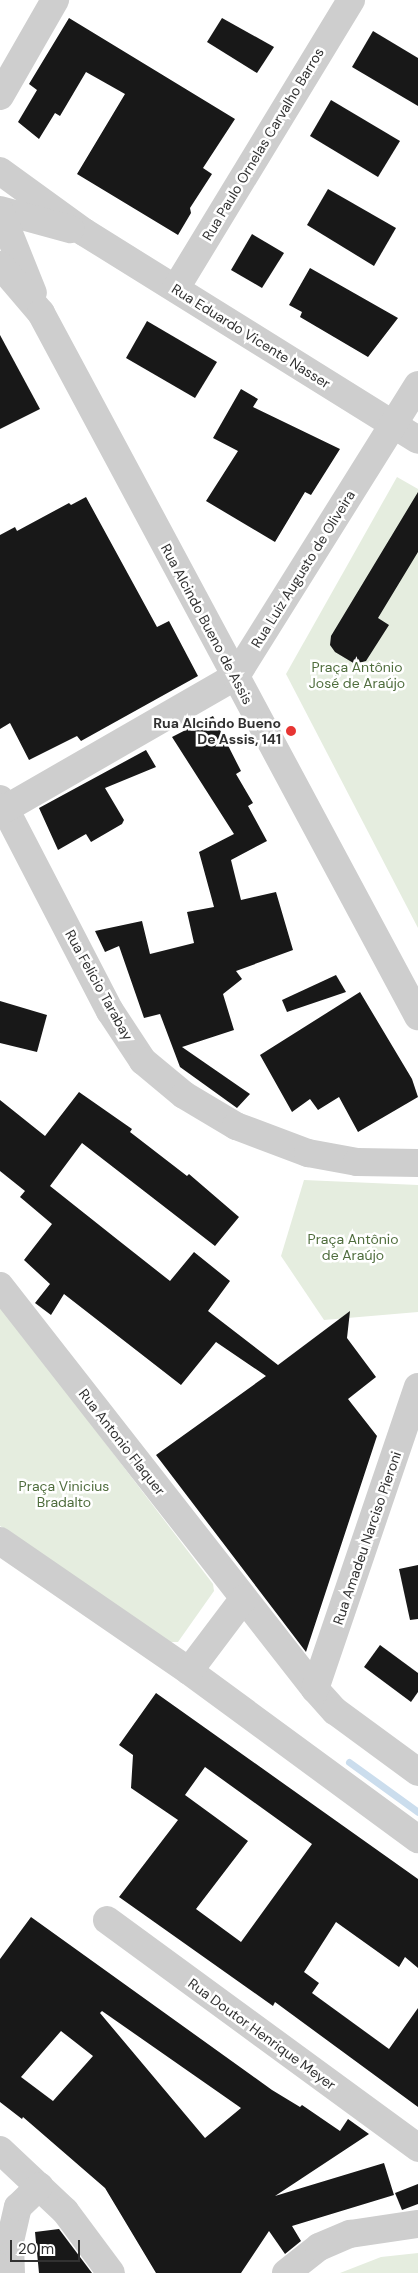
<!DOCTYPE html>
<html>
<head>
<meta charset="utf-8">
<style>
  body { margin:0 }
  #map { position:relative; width:418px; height:2273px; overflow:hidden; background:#fff; font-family:"DM Sans",sans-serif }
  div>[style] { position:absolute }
  .green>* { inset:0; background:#e5eddf }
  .stream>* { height:7px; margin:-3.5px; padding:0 3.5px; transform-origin:3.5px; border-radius:3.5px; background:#cbdded }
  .building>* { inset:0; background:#181818 }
  .minor>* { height:28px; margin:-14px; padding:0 14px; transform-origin:14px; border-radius:14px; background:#cecece }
  .dots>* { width:14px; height:14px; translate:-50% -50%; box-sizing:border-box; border:2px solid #fff; border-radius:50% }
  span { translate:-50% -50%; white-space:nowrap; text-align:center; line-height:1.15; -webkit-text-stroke:5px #fff; paint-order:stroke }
  .street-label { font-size:14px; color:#313131 }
  .park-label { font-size:14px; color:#4f6d3d }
  .poi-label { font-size:14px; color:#313131; font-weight:700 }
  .right { translate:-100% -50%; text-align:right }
  .scale { position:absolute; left:10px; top:2240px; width:70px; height:22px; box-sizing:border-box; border:2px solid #313131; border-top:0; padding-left:6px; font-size:15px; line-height:18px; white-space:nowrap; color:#313131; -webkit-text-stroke:4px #fff; paint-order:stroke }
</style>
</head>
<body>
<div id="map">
  <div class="green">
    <div style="clip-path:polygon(397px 477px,418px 489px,418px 928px,286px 674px)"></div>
    <div style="clip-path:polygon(304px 1180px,418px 1185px,418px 1312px,324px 1320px,281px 1256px)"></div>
    <div style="clip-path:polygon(0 1305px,213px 1584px,214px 1591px,178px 1642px,169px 1642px,0 1526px)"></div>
    <div style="clip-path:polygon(418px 2253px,418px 2273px,340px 2273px,381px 2257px)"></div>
  </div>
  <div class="stream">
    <div style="left:349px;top:1762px;width:85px;rotate:35.9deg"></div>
  </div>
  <div class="building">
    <div style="clip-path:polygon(69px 18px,235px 119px,203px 168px,212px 174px,190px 208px,191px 213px,178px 235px,77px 174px,125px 94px,86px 72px,60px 116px,55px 113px,39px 139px,18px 122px,37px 90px,29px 84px)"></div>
    <div style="clip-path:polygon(222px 18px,274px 47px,257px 73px,207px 42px)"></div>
    <div style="clip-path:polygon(373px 31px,418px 58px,418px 106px,352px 67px)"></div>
    <div style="clip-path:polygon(331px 100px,400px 141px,378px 177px,310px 136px)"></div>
    <div style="clip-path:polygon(328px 189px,396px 228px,374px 266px,307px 225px)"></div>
    <div style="clip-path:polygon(252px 234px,284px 253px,262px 288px,231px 270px)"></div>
    <div style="clip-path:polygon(310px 268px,398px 318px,368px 357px,300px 317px,302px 312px,289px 305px)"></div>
    <div style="clip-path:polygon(147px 321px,217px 362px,195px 398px,126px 358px)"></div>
    <div style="clip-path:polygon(0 335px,40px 409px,0 429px)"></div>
    <div style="clip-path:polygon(241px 389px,258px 399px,253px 407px,340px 449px,311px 495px,305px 492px,275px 542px,206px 501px,238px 451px,213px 438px)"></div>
    <div style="clip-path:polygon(418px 492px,418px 552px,378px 618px,389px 625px,366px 661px,355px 664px,335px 652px,330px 645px,331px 636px)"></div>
    <div style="clip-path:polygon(86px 497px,157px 627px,169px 621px,198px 676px,81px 741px,77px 736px,29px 760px,10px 723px,0 729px,0 535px,15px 527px,17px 531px,69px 503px,71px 505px)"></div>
    <div style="clip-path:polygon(213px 716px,241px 771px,236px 774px,253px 803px,248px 806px,267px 841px,231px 860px,241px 900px,276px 892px,293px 950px,236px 971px,242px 979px,223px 994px,234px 1030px,182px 1047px,250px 1094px,237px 1108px,180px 1067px,160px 1014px,144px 1018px,119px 946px,105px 952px,95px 931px,142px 921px,150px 954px,194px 943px,187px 912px,214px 907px,199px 852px,234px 834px,172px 737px)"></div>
    <div style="clip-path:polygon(146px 750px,156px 767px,105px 788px,124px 820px,122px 824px,91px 842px,86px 834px,58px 850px,39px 808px)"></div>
    <div style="clip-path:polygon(336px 975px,346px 992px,287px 1012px,282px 1000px)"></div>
    <div style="clip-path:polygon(360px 992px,412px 1079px,418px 1097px,358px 1132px,339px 1097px,318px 1110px,310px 1099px,292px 1112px,260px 1055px)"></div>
    <div style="clip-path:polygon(0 1001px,47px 1015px,37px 1052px,0 1043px)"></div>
    <div style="clip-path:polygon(79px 1092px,132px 1129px,130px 1132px,187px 1176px,189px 1174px,239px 1217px,215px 1246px,82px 1143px,50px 1186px,118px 1240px,170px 1281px,194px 1252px,230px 1281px,208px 1311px,278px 1365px,350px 1311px,347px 1338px,376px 1377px,348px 1399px,377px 1436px,306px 1652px,156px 1455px,266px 1376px,216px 1342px,181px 1385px,64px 1294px,51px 1315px,35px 1303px,50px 1284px,24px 1260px,52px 1224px,20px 1197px,25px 1191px,0 1171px,0 1100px,45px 1136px)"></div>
    <div style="clip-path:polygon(418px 1565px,418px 1619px,410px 1620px,399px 1569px)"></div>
    <div style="clip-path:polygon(380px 1645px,418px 1673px,418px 1692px,411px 1702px,364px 1667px)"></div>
    <div style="clip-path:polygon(evenodd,156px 1693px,418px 1879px,418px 1968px,405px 1957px,399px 1967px,336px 1922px,304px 1972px,319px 1983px,312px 1993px,389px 2049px,418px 2008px,418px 2107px,275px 2002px,273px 2006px,119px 1897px,178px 1820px,131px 1788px,133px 1755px,119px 1745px,156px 1693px,205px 1767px,312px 1844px,241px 1942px,196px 1909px,248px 1841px,185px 1795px,205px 1767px)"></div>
    <div style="clip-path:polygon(evenodd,31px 1917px,272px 2090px,300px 2107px,302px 2105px,340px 2131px,348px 2119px,369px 2134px,275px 2196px,384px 2163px,394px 2195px,292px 2226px,301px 2241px,285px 2254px,269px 2231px,241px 2273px,156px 2273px,105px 2188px,23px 2117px,22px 2119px,0 2102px,0 1959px,31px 1917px,102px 2011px,241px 2108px,205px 2138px,100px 2013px,102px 2011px,31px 1917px,61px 2031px,93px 2056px,53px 2101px,21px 2077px,61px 2031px)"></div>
    <div style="clip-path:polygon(418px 2184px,418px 2204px,402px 2210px,395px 2193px)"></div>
    <div style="clip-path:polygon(59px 2229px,92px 2273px,39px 2273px,35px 2232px)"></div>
  </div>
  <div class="minor">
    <div style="left:0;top:96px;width:111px;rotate:-60.2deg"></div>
    <div style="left:0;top:171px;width:104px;rotate:36deg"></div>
    <div style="left:84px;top:232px;width:393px;rotate:31.9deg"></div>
    <div style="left:0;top:210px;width:73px;rotate:15.2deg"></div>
    <div style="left:0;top:211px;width:88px;rotate:68.1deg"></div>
    <div style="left:0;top:265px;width:63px;rotate:49.5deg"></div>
    <div style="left:41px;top:313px;width:798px;rotate:61.8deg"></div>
    <div style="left:176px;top:288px;width:337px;rotate:-58.7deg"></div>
    <div style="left:0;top:799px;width:239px;rotate:62.6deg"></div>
    <div style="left:110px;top:1011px;width:60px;rotate:56.6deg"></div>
    <div style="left:143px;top:1061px;width:53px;rotate:39.7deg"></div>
    <div style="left:184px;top:1095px;width:61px;rotate:30.8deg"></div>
    <div style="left:236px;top:1126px;width:77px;rotate:20.6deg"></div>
    <div style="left:308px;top:1153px;width:50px;rotate:10.4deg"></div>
    <div style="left:357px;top:1162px;width:61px;rotate:0.9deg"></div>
    <div style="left:0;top:807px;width:5px;rotate:22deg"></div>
    <div style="left:5px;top:809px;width:267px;rotate:-29.9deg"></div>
    <div style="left:236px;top:676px;width:343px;rotate:-58deg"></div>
    <div style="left:0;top:1286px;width:512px;rotate:51.99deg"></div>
    <div style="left:315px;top:1689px;width:30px;rotate:48deg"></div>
    <div style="left:335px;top:1711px;width:103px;rotate:36.3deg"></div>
    <div style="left:0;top:1541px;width:229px;rotate:34.5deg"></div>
    <div style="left:189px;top:1671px;width:284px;rotate:36.3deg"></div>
    <div style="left:189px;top:1671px;width:91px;rotate:-53deg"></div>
    <div style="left:315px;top:1689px;width:319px;rotate:-71.2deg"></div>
    <div style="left:107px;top:1920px;width:386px;rotate:36.2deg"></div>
    <div style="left:0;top:2150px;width:89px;rotate:43.2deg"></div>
    <div style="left:65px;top:2211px;width:77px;rotate:53.4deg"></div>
    <div style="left:11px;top:2273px;width:32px;rotate:-92deg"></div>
    <div style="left:10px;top:2241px;width:35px;rotate:-77deg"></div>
    <div style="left:18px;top:2207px;width:30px;rotate:-44deg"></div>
    <div style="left:286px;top:2273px;width:42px;rotate:-38.2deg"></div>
    <div style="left:319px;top:2247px;width:34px;rotate:-23deg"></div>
    <div style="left:350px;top:2234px;width:69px;rotate:-8.4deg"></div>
  </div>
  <div class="dots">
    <div style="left:291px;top:731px;background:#e73533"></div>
  </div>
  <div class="street-label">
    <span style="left:263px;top:144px;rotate:-59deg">Rua Paulo Ornelas Carvalho Barros</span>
    <span style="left:251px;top:336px;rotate:32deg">Rua Eduardo Vicente Nasser</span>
    <span style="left:303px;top:569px;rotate:-58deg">Rua Luiz Augusto de Oliveira</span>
    <span style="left:207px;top:624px;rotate:62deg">Rua Alcindo Bueno de Assis</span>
    <span style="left:99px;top:985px;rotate:61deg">Rua Felicio Tarabay</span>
    <span style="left:122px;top:1442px;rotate:52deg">Rua Antonio Flaquer</span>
    <span style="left:367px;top:1538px;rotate:-71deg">Rua Amadeu Narciso Pieroni</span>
    <span style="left:262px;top:2034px;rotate:36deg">Rua Doutor Henrique Meyer</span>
  </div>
  <div class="park-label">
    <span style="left:357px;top:675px">Praça Antônio<br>José de Araújo</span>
    <span style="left:353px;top:1247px">Praça Antônio<br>de Araújo</span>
    <span style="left:64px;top:1494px">Praça Vinicius<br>Bradalto</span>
  </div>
  <div class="poi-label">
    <span class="right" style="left:281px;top:731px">Rua Alcindo Bueno<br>De Assis, 141</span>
  </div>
  <div class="scale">20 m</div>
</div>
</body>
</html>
